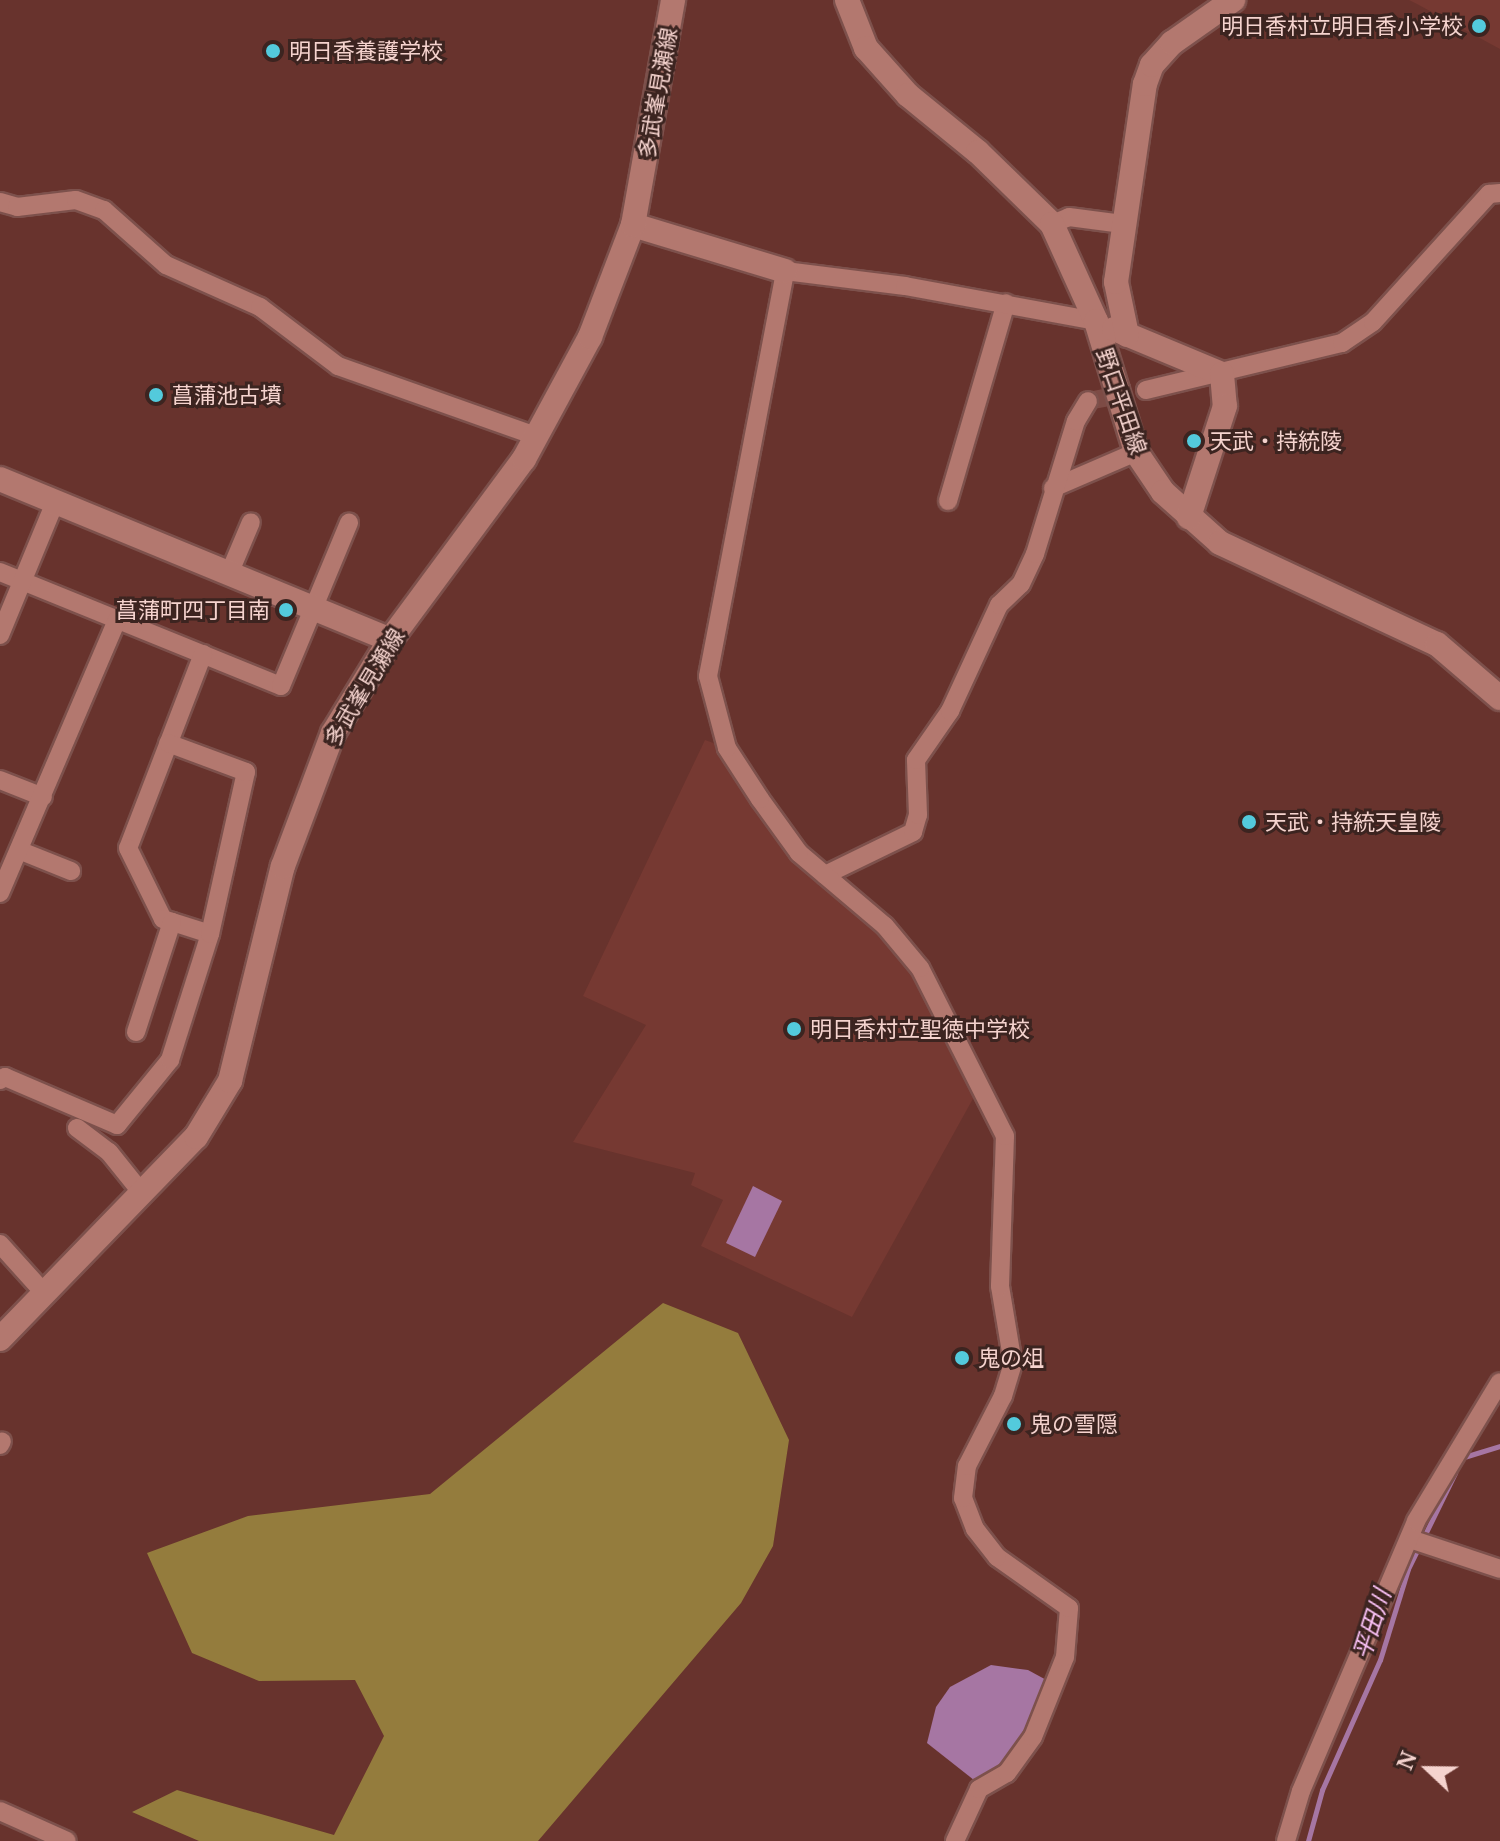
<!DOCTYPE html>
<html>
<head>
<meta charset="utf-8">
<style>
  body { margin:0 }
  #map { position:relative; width:1500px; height:1841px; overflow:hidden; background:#68332d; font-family:"Noto Serif","Noto Sans JP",serif }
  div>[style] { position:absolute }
  .built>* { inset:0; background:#763932 }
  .forest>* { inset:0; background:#947c3d }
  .water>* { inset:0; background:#a676a3 }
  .stream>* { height:5px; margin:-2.5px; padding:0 2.5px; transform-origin:2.5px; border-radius:2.5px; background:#a676a3 }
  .street-tunnel>* { height:18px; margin-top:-9px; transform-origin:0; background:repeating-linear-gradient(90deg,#7d4b45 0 18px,transparent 0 27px) }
  .roads { filter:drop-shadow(2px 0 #7d514c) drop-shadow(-2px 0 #7d514c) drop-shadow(0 2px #7d514c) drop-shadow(0 -2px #7d514c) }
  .street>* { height:18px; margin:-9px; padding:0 9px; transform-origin:9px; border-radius:9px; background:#b3786f }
  .secondary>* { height:24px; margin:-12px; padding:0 12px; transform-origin:12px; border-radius:12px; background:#b3786f }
  .dots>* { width:22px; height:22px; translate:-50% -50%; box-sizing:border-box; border:4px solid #3c2420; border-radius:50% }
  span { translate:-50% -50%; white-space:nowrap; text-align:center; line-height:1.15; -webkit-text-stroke:6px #3c2420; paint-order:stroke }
  .poi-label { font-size:22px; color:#f5d3ce }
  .right { translate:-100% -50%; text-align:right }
  .left { translate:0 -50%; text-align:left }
  .street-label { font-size:22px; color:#f5d3ce }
  .water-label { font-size:24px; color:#fac1f6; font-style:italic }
  .north { position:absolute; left:1388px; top:1729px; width:80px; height:80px; -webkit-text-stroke:6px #3c2420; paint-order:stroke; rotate:292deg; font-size:22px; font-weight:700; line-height:32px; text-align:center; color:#f5d3ce }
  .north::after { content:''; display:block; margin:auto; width:28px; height:36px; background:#f5d3ce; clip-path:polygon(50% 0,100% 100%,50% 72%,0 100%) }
</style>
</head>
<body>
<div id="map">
  <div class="built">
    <div style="clip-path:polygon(1409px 0,1500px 0,1500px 49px,1417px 4px)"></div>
    <div style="clip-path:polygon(705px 740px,719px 745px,743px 784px,886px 935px,918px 983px,975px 1095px,852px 1317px,701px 1246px,723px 1200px,691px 1185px,695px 1173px,573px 1142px,646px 1025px,583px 996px)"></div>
  </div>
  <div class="forest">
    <div style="clip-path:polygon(663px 1303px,738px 1333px,789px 1440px,773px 1546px,741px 1603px,538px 1841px,199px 1841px,132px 1812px,177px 1790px,334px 1835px,384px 1736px,355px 1680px,259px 1681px,192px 1653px,147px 1553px,248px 1516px,430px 1494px)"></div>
  </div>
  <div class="water">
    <div style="clip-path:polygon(753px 1186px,782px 1201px,755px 1257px,726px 1243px)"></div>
    <div style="clip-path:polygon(991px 1665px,1028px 1670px,1050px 1682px,1019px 1752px,979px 1784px,927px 1743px,936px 1707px,950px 1687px)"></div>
  </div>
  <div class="stream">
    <div style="left:1464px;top:1457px;width:38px;rotate:-17deg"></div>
    <div style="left:1308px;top:1841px;width:53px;rotate:-74.6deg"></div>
    <div style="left:1322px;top:1790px;width:142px;rotate:-66deg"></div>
    <div style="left:1380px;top:1660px;width:95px;rotate:-72.9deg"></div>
    <div style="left:1408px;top:1569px;width:107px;rotate:-63.9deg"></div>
  </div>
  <div class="street-tunnel">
    <div style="left:1088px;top:401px;width:59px;rotate:-10.7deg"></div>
  </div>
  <div class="roads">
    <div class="street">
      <div style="left:0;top:202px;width:18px;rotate:16deg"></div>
      <div style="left:17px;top:207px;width:59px;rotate:-6.8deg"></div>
      <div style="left:76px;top:200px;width:30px;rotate:20deg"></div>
      <div style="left:104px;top:210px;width:83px;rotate:41.6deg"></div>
      <div style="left:166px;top:265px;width:103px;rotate:24.1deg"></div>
      <div style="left:260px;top:307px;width:98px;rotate:37.1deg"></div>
      <div style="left:338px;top:366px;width:212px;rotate:19.5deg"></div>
      <div style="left:1052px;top:224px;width:18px;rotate:-22deg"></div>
      <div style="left:1069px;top:217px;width:54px;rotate:7.4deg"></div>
      <div style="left:1146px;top:390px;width:202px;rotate:-13.5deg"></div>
      <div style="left:1342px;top:343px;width:37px;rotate:-34deg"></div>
      <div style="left:1373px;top:322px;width:173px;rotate:-47.8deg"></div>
      <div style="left:1489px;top:194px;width:11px;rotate:-5deg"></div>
      <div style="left:1053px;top:488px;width:90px;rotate:-23.4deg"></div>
      <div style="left:948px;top:501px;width:206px;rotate:-73.7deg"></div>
      <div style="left:0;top:572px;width:303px;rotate:22.1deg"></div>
      <div style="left:281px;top:686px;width:177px;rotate:-67.4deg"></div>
      <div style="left:229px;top:574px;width:56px;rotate:-67.1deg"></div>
      <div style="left:0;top:635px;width:144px;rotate:-67.5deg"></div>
      <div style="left:203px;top:654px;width:208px;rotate:111.1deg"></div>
      <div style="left:128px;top:848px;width:79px;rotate:63.8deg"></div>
      <div style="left:163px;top:919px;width:49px;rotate:17.7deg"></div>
      <div style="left:0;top:780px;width:46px;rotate:21.6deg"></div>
      <div style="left:21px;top:851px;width:54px;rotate:21.8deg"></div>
      <div style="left:825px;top:875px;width:98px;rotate:-26deg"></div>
      <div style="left:913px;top:832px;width:18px;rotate:-74deg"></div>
      <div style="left:918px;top:815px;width:55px;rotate:-92.1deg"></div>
      <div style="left:916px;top:760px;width:60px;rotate:-55.2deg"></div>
      <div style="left:950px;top:711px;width:117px;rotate:-65.2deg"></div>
      <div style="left:999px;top:605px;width:30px;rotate:-44deg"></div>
      <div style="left:1021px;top:584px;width:33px;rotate:-65deg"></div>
      <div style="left:1035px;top:554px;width:139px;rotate:-72.9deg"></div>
      <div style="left:1076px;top:421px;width:23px;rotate:-59deg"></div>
      <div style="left:0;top:893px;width:297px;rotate:-66.8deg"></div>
      <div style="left:136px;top:1032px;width:116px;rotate:-71.9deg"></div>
      <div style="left:0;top:1080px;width:6px;rotate:-31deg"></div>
      <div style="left:5px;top:1077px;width:122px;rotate:23.2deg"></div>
      <div style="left:117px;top:1125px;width:84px;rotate:-50.8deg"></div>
      <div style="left:170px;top:1060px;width:132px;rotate:-72.4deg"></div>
      <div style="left:210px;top:934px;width:166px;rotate:-77.5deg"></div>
      <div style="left:246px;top:772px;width:83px;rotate:-159.6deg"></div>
      <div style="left:77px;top:1128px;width:40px;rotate:37deg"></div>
      <div style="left:109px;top:1152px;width:53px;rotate:51.2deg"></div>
      <div style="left:0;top:1244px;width:67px;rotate:48deg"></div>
      <div style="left:0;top:1445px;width:4px;rotate:-63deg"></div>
      <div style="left:1410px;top:1539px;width:95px;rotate:18.4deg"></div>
      <div style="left:0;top:1811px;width:73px;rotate:24.1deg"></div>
      <div style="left:955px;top:1841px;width:57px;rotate:-65.2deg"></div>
      <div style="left:979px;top:1789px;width:32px;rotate:-30deg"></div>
      <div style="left:1007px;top:1773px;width:44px;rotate:-54.2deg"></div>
      <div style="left:1033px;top:1737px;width:86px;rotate:-68.2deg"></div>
      <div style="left:1065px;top:1657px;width:49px;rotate:-85.3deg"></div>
      <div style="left:1069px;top:1608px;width:88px;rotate:-144.7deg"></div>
      <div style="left:997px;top:1557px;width:36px;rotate:-128deg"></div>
      <div style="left:975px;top:1529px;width:33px;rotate:-111deg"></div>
      <div style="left:963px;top:1498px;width:32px;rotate:-83deg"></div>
      <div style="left:967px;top:1466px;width:79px;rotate:-62.8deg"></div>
      <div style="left:1003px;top:1396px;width:34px;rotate:-73deg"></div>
      <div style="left:1013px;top:1364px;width:79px;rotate:-99.5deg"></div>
      <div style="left:1000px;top:1286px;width:150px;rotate:-88.1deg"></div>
      <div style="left:1005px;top:1136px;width:188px;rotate:-116.8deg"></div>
      <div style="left:920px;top:968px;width:55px;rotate:-129.8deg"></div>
      <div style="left:885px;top:926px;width:113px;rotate:-139.7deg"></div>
      <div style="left:799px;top:853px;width:67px;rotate:-125.8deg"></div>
      <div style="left:760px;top:799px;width:61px;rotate:-122.9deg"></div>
      <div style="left:727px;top:748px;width:74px;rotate:-104.8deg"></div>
      <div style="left:708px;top:676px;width:412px;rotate:-79.2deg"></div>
      <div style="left:785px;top:271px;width:121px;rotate:7.1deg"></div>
      <div style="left:905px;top:286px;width:194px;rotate:10.4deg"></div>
      <div style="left:1286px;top:1841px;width:52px;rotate:-73.3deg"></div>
      <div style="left:1301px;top:1791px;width:293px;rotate:-66.9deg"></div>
      <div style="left:1416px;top:1521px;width:162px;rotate:-58.9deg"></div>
    </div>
    <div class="secondary">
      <div style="left:847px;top:0;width:52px;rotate:68.4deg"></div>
      <div style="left:866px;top:48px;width:63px;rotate:48.2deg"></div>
      <div style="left:908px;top:95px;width:90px;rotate:39.2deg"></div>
      <div style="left:978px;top:152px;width:103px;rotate:44.2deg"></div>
      <div style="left:1052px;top:224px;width:107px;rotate:65.6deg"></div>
      <div style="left:1096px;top:321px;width:137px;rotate:73deg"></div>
      <div style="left:1136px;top:452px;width:48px;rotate:56deg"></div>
      <div style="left:1163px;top:492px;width:76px;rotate:41.8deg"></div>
      <div style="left:1220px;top:543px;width:239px;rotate:25deg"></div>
      <div style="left:1437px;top:644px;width:83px;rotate:40.6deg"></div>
      <div style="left:633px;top:225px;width:159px;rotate:16.8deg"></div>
      <div style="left:1114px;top:329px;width:117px;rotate:22.6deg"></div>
      <div style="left:1222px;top:374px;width:32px;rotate:85deg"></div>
      <div style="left:1225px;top:406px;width:117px;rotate:108deg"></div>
      <div style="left:1127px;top:335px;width:54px;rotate:-101.7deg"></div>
      <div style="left:1116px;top:282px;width:200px;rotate:-81.7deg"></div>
      <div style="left:1145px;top:84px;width:20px;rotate:-70deg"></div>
      <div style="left:1152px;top:65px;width:30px;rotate:-48deg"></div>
      <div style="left:1172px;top:43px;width:75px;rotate:-35.2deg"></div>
      <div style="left:0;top:479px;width:422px;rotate:22.4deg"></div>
      <div style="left:0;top:1339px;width:281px;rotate:-45.9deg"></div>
      <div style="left:196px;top:1137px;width:66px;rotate:-58.7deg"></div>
      <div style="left:230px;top:1081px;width:221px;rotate:-76.2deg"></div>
      <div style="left:283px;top:866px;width:142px;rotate:-69.4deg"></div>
      <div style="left:333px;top:733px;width:109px;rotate:-58.5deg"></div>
      <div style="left:390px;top:640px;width:225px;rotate:-53.5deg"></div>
      <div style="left:524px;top:459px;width:139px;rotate:-61.6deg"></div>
      <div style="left:590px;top:337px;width:120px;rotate:-69deg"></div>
      <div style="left:633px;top:225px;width:229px;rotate:-79.9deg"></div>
    </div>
  </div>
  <div class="dots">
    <div style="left:1479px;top:26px;background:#53cadc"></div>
    <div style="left:273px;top:51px;background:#53cadc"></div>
    <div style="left:156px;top:395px;background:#53cadc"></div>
    <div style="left:1194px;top:441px;background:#53cadc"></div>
    <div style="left:286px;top:610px;background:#53cadc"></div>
    <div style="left:1249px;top:822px;background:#53cadc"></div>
    <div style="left:794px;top:1029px;background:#53cadc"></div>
    <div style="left:962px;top:1358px;background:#53cadc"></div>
    <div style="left:1014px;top:1424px;background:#53cadc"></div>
  </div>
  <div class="poi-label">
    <span class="right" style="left:1463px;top:26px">明日香村立明日香小学校</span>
    <span class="left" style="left:289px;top:51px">明日香養護学校</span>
    <span class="left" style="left:172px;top:395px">菖蒲池古墳</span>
    <span class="left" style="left:1210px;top:441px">天武・持統陵</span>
    <span class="right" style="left:270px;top:610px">菖蒲町四丁目南</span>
    <span class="left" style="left:1265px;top:822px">天武・持統天皇陵</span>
    <span class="left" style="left:810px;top:1029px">明日香村立聖徳中学校</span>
    <span class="left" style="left:978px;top:1358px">鬼の俎</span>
    <span class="left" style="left:1030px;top:1424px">鬼の雪隠</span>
  </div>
  <div class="street-label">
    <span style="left:657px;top:93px;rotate:-80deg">多武峯見瀬線</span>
    <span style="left:1122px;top:401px;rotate:71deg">野口平田線</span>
    <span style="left:364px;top:687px;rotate:-59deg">多武峯見瀬線</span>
  </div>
  <div class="water-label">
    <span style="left:1371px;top:1624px;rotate:-72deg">平田川</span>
  </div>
  <div class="north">N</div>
</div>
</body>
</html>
